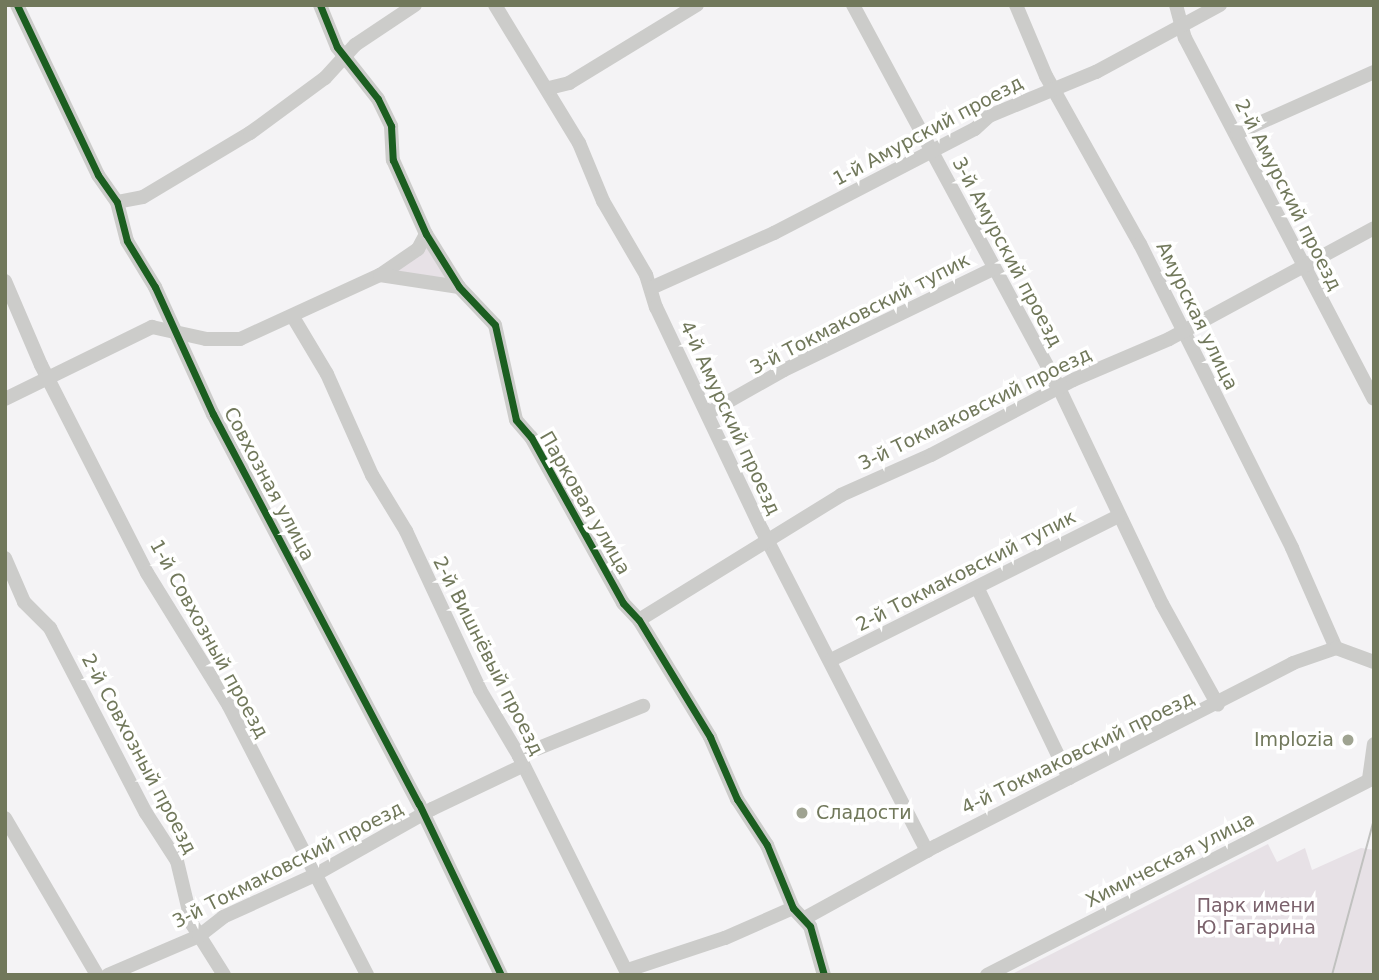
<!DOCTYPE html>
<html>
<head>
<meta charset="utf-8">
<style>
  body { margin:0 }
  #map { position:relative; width:1379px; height:980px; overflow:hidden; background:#f4f3f5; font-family:"DejaVu Sans",sans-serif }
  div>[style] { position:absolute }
  .green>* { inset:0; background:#e7e1e6 }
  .minor>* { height:14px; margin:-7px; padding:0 7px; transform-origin:7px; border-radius:7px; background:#ccccca }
  .tram>* { height:2px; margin:-1px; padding:0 1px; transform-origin:1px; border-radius:1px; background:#c0c1bf }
  .cycleway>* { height:7px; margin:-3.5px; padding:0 3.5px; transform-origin:3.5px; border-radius:3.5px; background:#1b5e20 }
  .dots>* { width:19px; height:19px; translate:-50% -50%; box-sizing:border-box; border:4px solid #fff; border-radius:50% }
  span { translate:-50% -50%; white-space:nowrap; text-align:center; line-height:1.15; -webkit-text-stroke:7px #fff; paint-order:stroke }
  .street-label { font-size:19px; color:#71785b }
  .poi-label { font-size:19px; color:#71785b }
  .right { translate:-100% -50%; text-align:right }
  .left { translate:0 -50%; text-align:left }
  .park-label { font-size:19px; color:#7b626c }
  .frame { position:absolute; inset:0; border:7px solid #71785b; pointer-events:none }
</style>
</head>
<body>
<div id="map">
  <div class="green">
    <div style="clip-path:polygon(425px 242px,447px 279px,393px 272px)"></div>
    <div style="clip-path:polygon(1268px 844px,1277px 862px,1305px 848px,1312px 870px,1361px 848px,1374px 850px,1374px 975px,1010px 975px)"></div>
  </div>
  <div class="minor">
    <div style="left:17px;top:5px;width:188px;rotate:64.5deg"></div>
    <div style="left:98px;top:175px;width:33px;rotate:55deg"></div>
    <div style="left:117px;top:202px;width:40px;rotate:75.6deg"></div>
    <div style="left:127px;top:241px;width:54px;rotate:58.7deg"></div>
    <div style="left:155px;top:287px;width:140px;rotate:65.5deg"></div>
    <div style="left:213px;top:414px;width:441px;rotate:62.2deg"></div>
    <div style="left:419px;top:804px;width:190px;rotate:64.4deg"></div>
    <div style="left:320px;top:5px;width:45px;rotate:68deg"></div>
    <div style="left:337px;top:47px;width:66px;rotate:51.7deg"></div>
    <div style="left:378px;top:99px;width:30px;rotate:64deg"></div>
    <div style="left:391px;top:126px;width:34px;rotate:87deg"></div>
    <div style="left:393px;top:160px;width:81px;rotate:66deg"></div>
    <div style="left:426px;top:234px;width:62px;rotate:58.1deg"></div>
    <div style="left:459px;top:287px;width:52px;rotate:46.5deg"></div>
    <div style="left:495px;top:325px;width:97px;rotate:77.5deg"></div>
    <div style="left:516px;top:420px;width:23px;rotate:49deg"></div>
    <div style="left:531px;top:437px;width:190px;rotate:61deg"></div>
    <div style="left:623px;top:603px;width:23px;rotate:47deg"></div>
    <div style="left:639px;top:620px;width:137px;rotate:58.7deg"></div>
    <div style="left:710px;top:737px;width:68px;rotate:66.5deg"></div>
    <div style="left:737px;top:799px;width:55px;rotate:56.9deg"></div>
    <div style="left:767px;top:845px;width:68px;rotate:67.6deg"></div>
    <div style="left:793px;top:908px;width:25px;rotate:47deg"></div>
    <div style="left:810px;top:926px;width:51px;rotate:74.1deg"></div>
    <div style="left:495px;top:5px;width:162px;rotate:58.7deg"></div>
    <div style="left:579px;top:143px;width:63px;rotate:67.5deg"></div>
    <div style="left:603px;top:201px;width:86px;rotate:59.8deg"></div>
    <div style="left:646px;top:275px;width:34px;rotate:73deg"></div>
    <div style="left:656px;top:307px;width:247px;rotate:64.6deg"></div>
    <div style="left:762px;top:530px;width:361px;rotate:62.8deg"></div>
    <div style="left:853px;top:5px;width:435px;rotate:61.7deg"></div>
    <div style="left:1059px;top:388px;width:239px;rotate:64.5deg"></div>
    <div style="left:1162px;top:604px;width:115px;rotate:61deg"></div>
    <div style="left:1016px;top:5px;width:77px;rotate:67.1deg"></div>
    <div style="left:1046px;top:76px;width:193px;rotate:60.8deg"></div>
    <div style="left:1140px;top:244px;width:340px;rotate:63.4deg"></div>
    <div style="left:1292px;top:548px;width:109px;rotate:66.3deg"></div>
    <div style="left:1176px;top:5px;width:34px;rotate:75deg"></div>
    <div style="left:1185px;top:38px;width:407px;rotate:62.4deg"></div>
    <div style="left:549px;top:88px;width:21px;rotate:-14deg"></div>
    <div style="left:569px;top:83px;width:150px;rotate:-31.4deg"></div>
    <div style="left:1237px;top:133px;width:150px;rotate:-24deg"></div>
    <div style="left:117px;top:202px;width:26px;rotate:-11deg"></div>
    <div style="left:143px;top:197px;width:125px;rotate:-30.9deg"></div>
    <div style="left:250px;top:133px;width:93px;rotate:-36.3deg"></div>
    <div style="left:325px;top:78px;width:45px;rotate:-47.7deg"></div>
    <div style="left:355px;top:45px;width:72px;rotate:-33.7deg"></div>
    <div style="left:380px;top:275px;width:46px;rotate:-34.4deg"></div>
    <div style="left:418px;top:249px;width:17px;rotate:-62deg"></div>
    <div style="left:5px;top:281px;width:91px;rotate:66.8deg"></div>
    <div style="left:41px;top:365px;width:233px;rotate:63deg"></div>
    <div style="left:147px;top:573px;width:156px;rotate:58.3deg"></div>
    <div style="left:229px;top:706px;width:302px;rotate:62.8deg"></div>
    <div style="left:651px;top:288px;width:135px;rotate:-24.1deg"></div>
    <div style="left:774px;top:233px;width:226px;rotate:-27.4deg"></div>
    <div style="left:975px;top:129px;width:19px;rotate:-43deg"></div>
    <div style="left:989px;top:116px;width:116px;rotate:-22.4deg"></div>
    <div style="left:1096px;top:72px;width:141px;rotate:-28.4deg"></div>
    <div style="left:293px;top:317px;width:66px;rotate:59.2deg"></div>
    <div style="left:327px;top:374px;width:111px;rotate:66deg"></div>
    <div style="left:372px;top:475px;width:66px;rotate:58.7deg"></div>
    <div style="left:406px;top:531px;width:175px;rotate:65deg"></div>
    <div style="left:480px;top:690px;width:77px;rotate:59.4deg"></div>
    <div style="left:519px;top:756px;width:245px;rotate:63.5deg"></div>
    <div style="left:5px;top:399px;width:164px;rotate:-26.1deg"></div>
    <div style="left:152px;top:327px;width:55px;rotate:12.5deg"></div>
    <div style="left:206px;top:339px;width:34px"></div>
    <div style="left:240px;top:339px;width:154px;rotate:-24.6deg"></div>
    <div style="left:380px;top:275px;width:80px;rotate:8.6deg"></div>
    <div style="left:708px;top:413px;width:87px;rotate:-29.5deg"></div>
    <div style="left:784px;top:370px;width:230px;rotate:-25.8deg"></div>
    <div style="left:5px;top:558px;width:48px;rotate:66.6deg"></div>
    <div style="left:24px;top:602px;width:37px;rotate:45deg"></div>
    <div style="left:50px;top:628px;width:208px;rotate:62.6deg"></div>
    <div style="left:146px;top:813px;width:57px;rotate:57.1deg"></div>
    <div style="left:177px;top:861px;width:65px;rotate:76.6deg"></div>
    <div style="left:192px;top:924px;width:60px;rotate:57.9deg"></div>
    <div style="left:978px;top:589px;width:210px;rotate:64.3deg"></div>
    <div style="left:639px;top:620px;width:238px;rotate:-31.7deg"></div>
    <div style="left:841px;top:495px;width:98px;rotate:-24deg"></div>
    <div style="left:931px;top:455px;width:161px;rotate:-27.8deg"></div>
    <div style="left:1073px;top:380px;width:104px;rotate:-23.1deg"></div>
    <div style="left:1169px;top:339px;width:233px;rotate:-28.4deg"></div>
    <div style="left:831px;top:660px;width:321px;rotate:-26.6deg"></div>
    <div style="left:519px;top:756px;width:134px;rotate:-22deg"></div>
    <div style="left:1369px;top:779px;width:35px;rotate:-82deg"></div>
    <div style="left:5px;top:818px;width:182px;rotate:59.6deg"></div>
    <div style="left:805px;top:918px;width:149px;rotate:-28.8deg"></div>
    <div style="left:936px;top:846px;width:401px;rotate:-27.1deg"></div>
    <div style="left:1293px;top:663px;width:46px;rotate:-19.2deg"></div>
    <div style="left:1336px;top:648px;width:40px;rotate:20.2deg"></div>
    <div style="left:628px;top:970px;width:102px;rotate:-18.3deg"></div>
    <div style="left:725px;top:938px;width:74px;rotate:-23.8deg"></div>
    <div style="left:108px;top:975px;width:99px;rotate:-23.2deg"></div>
    <div style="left:199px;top:936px;width:31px;rotate:-38deg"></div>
    <div style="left:223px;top:917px;width:99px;rotate:-24.5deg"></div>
    <div style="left:313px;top:876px;width:137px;rotate:-29.4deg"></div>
    <div style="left:432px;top:809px;width:100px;rotate:-25.5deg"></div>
    <div style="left:987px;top:975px;width:434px;rotate:-27deg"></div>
  </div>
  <div class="tram">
    <div style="left:1332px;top:975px;width:162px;rotate:-74.9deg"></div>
  </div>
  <div class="cycleway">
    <div style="left:17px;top:5px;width:188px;rotate:64.5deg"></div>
    <div style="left:98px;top:175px;width:33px;rotate:55deg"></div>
    <div style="left:117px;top:202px;width:40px;rotate:75.6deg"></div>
    <div style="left:127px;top:241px;width:54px;rotate:58.7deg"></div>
    <div style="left:155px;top:287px;width:140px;rotate:65.5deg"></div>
    <div style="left:213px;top:414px;width:441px;rotate:62.2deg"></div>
    <div style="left:419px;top:804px;width:190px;rotate:64.4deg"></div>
    <div style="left:320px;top:5px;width:45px;rotate:68deg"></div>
    <div style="left:337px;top:47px;width:66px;rotate:51.7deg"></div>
    <div style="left:378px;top:99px;width:30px;rotate:64deg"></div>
    <div style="left:391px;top:126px;width:34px;rotate:87deg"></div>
    <div style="left:393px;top:160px;width:81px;rotate:66deg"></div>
    <div style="left:426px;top:234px;width:62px;rotate:58.1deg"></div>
    <div style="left:459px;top:287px;width:52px;rotate:46.5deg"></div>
    <div style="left:495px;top:325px;width:97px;rotate:77.5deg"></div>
    <div style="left:516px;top:420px;width:23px;rotate:49deg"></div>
    <div style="left:531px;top:437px;width:190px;rotate:61deg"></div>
    <div style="left:623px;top:603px;width:23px;rotate:47deg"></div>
    <div style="left:639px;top:620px;width:137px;rotate:58.7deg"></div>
    <div style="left:710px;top:737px;width:68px;rotate:66.5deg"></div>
    <div style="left:737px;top:799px;width:55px;rotate:56.9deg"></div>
    <div style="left:767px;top:845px;width:68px;rotate:67.6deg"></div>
    <div style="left:793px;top:908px;width:25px;rotate:47deg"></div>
    <div style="left:810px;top:926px;width:51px;rotate:74.1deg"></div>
  </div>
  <div class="dots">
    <div style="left:1348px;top:740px;background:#9fa391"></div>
    <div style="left:802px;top:813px;background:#9fa391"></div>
  </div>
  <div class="street-label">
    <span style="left:928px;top:131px;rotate:-28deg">1-й Амурский проезд</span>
    <span style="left:1288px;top:195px;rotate:63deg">2-й Амурский проезд</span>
    <span style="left:1007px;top:252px;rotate:62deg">3-й Амурский проезд</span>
    <span style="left:860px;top:314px;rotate:-27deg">3-й Токмаковский тупик</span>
    <span style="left:1197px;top:316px;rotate:64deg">Амурская улица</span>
    <span style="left:975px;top:409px;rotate:-26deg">3-й Токмаковский проезд</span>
    <span style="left:730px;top:418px;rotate:65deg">4-й Амурский проезд</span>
    <span style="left:269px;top:484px;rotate:62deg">Совхозная улица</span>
    <span style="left:585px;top:503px;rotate:60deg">Парковая улица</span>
    <span style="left:966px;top:571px;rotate:-27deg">2-й Токмаковский тупик</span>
    <span style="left:209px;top:639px;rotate:61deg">1-й Совхозный проезд</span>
    <span style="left:488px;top:656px;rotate:63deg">2-й Вишнёвый проезд</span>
    <span style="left:1078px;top:753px;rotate:-26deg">4-й Токмаковский проезд</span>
    <span style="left:139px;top:754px;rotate:62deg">2-й Совхозный проезд</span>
    <span style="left:1170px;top:860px;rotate:-27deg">Химическая улица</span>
    <span style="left:288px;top:865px;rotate:-27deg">3-й Токмаковский проезд</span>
  </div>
  <div class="poi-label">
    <span class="right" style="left:1334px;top:740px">Implozia</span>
    <span class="left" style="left:816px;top:813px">Сладости</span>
  </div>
  <div class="park-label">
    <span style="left:1256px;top:917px">Парк имени<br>Ю.Гагарина</span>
  </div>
  <div class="frame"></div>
</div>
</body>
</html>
